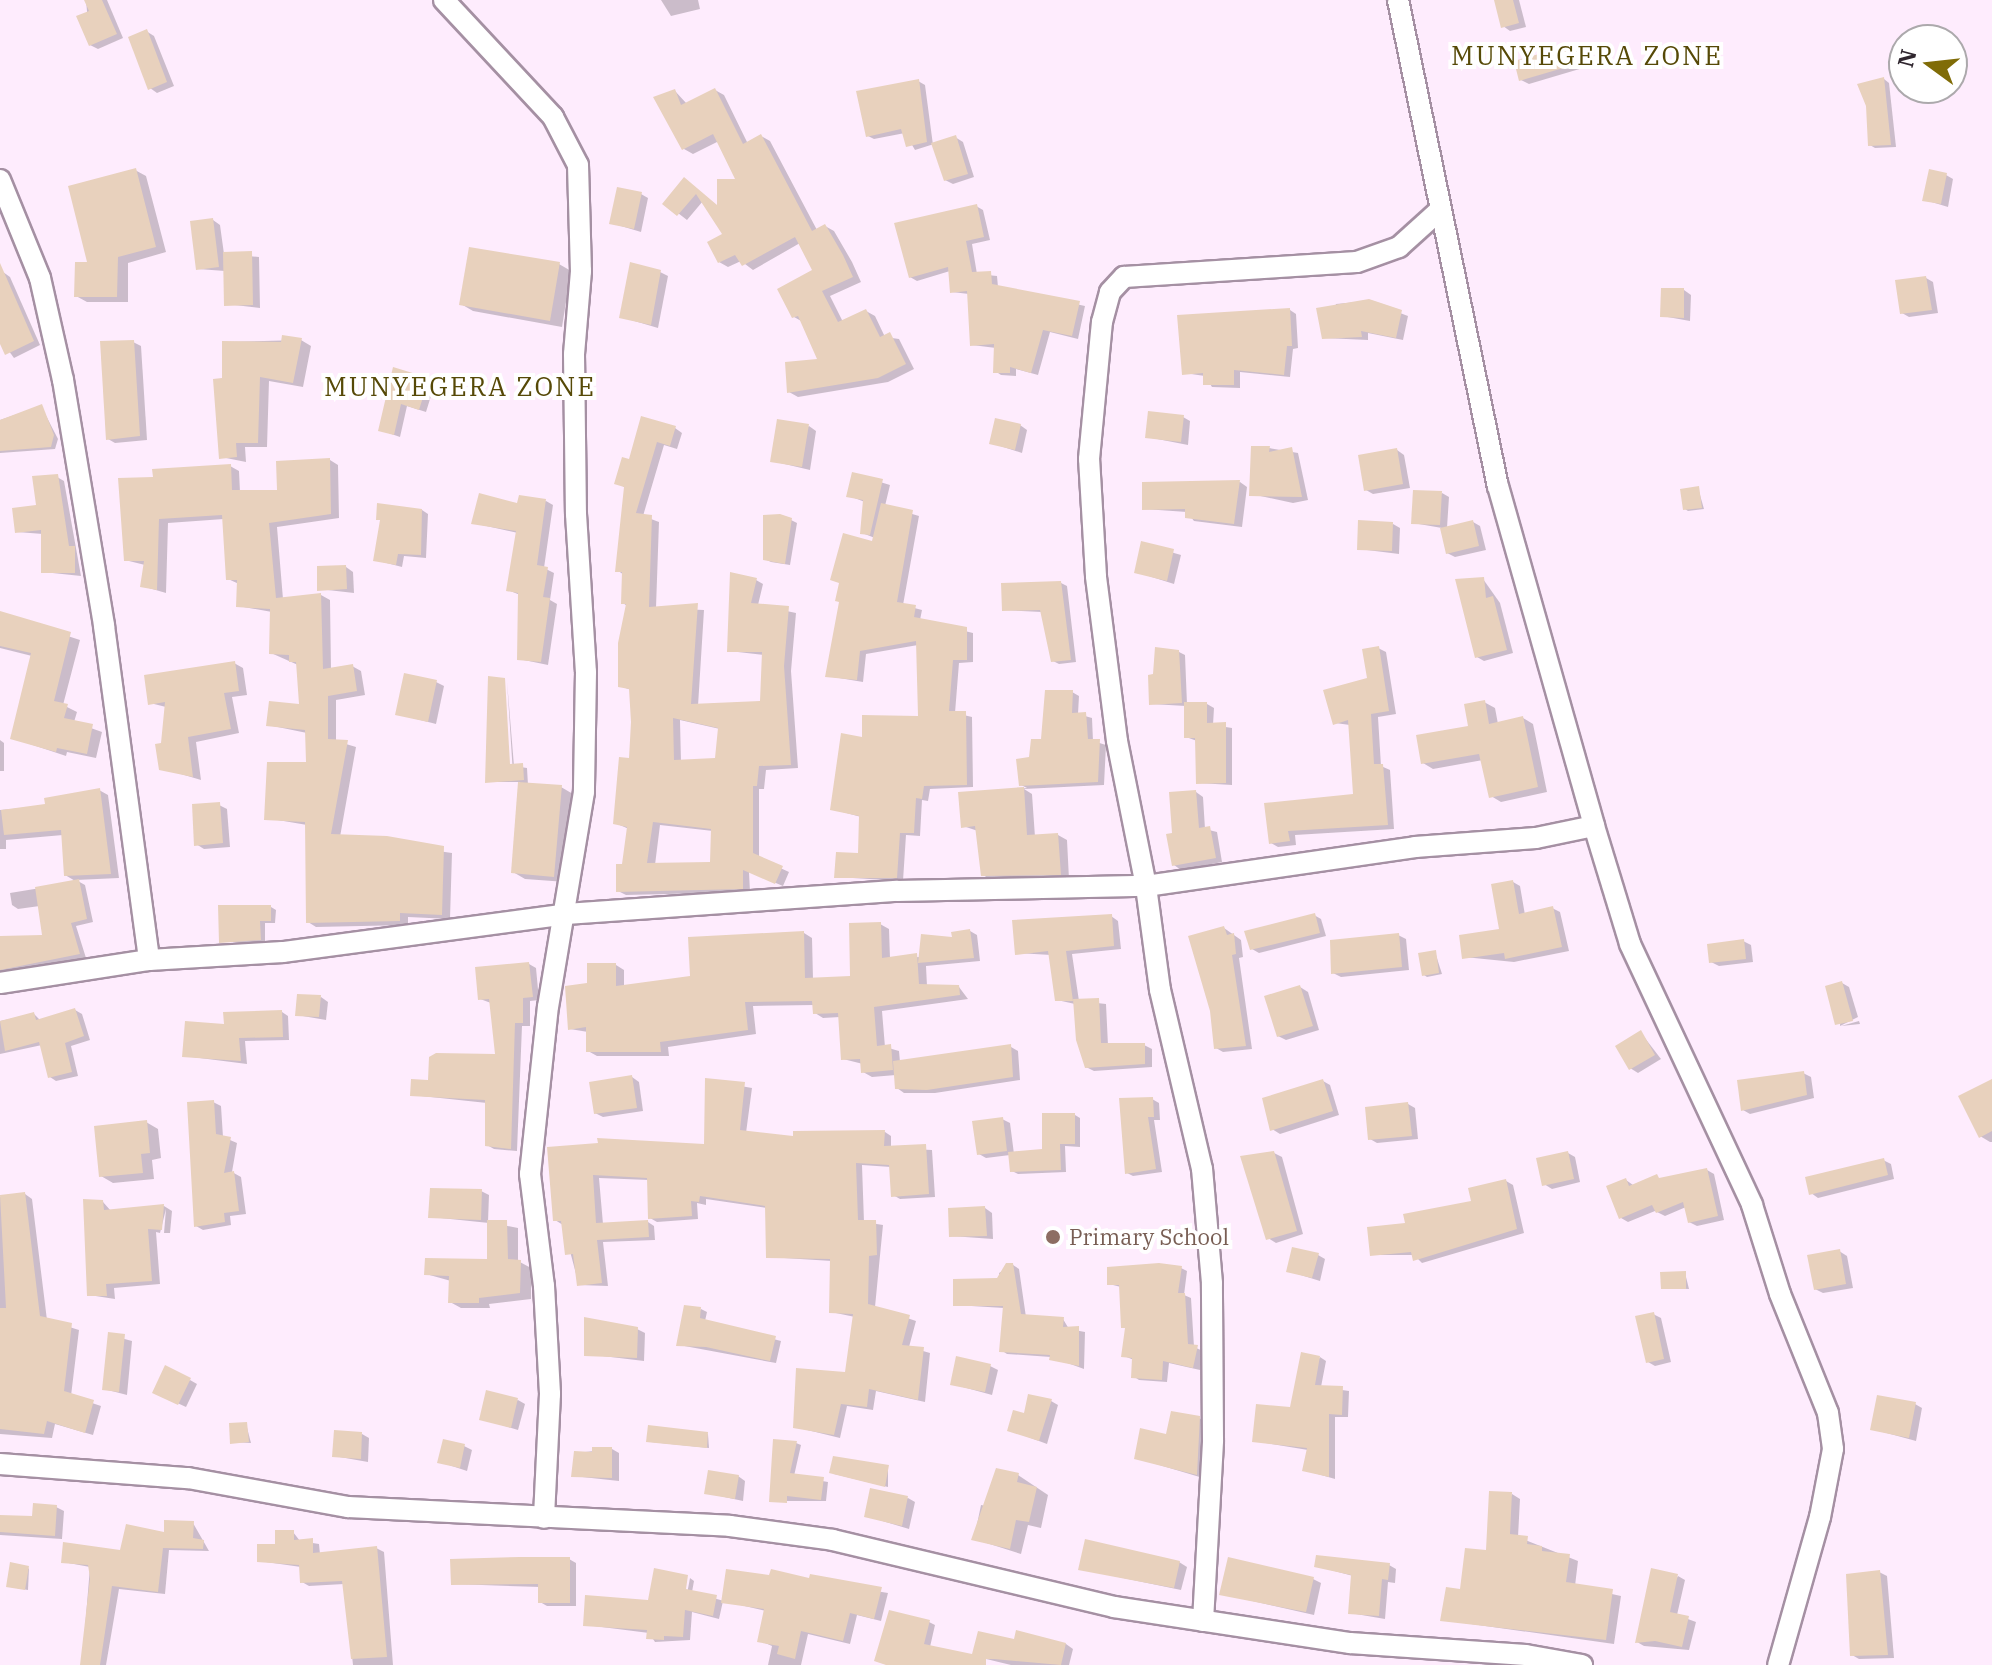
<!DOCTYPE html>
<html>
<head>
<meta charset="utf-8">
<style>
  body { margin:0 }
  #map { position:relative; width:1992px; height:1665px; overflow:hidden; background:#feecfd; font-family:"IBM Plex Serif",serif }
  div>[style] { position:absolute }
  .shadow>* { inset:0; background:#0003 }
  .building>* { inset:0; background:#e8d1bd }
  .roads { filter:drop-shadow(2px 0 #a590a3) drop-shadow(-2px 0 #a590a3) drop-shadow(0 2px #a590a3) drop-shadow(0 -2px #a590a3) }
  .minor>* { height:20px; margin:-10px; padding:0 10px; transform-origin:10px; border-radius:10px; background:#fff }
  .dots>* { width:22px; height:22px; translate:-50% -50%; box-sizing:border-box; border:4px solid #fff; border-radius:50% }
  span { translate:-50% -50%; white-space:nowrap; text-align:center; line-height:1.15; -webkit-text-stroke:8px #fff; paint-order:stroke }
  .education-label { font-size:22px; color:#785e54 }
  .left { translate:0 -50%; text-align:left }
  .quarter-label { font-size:26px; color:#564907; letter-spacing:2px }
  .north { position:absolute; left:1888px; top:24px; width:80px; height:80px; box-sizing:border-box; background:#fff; border:2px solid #aca9ac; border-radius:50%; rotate:285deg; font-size:22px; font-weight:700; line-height:32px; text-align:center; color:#30272f }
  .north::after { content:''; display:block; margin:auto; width:28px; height:36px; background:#806c07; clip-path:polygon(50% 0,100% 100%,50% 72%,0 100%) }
</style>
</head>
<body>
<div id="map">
  <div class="shadow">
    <div style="clip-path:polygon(86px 0,107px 0,123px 38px,98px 49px,90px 45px)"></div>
    <div style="clip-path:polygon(661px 0,698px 0,700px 9px,671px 16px)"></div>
    <div style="clip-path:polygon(1496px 0,1519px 0,1526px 27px,1510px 31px,1503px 26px)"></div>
    <div style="clip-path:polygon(146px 31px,154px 36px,174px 86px,157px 93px,150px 88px)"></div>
    <div style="clip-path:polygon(1581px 44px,1589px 48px,1593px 65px,1529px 84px,1521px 80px)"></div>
    <div style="clip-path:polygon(1884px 79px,1889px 83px,1896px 147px,1875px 148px,1870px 145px)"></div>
    <div style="clip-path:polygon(918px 81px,925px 85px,933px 145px,955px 137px,963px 142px,974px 177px,953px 184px,945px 180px,934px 144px,915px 150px,905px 133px,874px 139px,868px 136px)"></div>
    <div style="clip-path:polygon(715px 90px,724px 95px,748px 144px,761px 136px,770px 141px,817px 230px,825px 226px,834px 231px,852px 262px,861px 282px,830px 296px,843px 322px,866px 311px,875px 316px,885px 337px,899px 339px,914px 369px,888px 382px,798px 397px,789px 392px,820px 361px,803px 322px,794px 317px,815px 271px,800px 243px,753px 270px,741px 261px,728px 267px,719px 262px,725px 235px,703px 201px,687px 220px,665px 203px,684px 180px,719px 207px,738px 181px,719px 141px,693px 154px,684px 149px,675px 91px,687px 104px)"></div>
    <div style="clip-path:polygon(135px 170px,146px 176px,166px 252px,128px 263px,128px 302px,87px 302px,76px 296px)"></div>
    <div style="clip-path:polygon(1946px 175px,1953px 179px,1948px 207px,1925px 200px)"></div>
    <div style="clip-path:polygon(641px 194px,648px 198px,641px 232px,611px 223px)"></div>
    <div style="clip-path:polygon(976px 206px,983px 210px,990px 240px,972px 244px,977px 274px,997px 276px,998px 287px,1085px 306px,1078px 339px,1050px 332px,1038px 375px,1016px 369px,1016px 376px,1001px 375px,995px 371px,996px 348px,972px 345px,969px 294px,952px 292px,950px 271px,917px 281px,910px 277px)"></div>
    <div style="clip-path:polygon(213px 220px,220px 225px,224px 254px,259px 257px,260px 308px,226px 304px,225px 271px,198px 269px)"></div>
    <div style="clip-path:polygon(559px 264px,571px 271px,562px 327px,473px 311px,461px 304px)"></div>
    <div style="clip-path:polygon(3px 272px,10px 277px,40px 345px,14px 358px,0 339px)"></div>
    <div style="clip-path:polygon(660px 272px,668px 276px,658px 328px,621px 317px)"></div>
    <div style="clip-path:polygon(1926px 278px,1933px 282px,1938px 313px,1909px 317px,1902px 313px)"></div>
    <div style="clip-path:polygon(1684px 290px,1691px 295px,1690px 321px,1662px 316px)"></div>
    <div style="clip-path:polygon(1368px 301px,1408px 316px,1403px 340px,1368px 333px,1368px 340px,1324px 338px,1336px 304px)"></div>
    <div style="clip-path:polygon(1290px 310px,1296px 314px,1298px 348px,1293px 349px,1290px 377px,1240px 372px,1240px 388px,1212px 387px,1205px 376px,1184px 373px)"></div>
    <div style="clip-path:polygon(301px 340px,311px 346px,303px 387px,269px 381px,267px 447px,245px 447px,246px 462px,221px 457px,224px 342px)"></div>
    <div style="clip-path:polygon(133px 342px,141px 346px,147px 440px,115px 443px,108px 439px)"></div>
    <div style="clip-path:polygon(394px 369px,435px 383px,426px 412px,407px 406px,400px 437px,380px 430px)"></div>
    <div style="clip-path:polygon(41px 406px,58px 439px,55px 449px,0 453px,0 420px)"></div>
    <div style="clip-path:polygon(1183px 417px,1190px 421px,1188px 445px,1147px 437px)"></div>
    <div style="clip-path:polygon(1020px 425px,1027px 430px,1022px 453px,991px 443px)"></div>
    <div style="clip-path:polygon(809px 426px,816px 431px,810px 470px,772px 461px)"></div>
    <div style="clip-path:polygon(evenodd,675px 428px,682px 433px,677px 449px,664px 445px,643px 516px,659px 522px,656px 608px,704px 610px,698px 706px,762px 703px,764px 655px,729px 651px,756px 580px,763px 584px,758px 605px,796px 613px,791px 671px,798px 768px,766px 770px,764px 789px,759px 789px,759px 858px,789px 872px,783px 886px,749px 872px,750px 892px,626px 895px,618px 891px,629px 829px,615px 823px,631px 760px,633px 722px,631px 690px,620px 686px,627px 606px,623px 603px,624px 575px,617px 570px,626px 488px,617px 483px,630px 461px,675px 428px,680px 720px,720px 729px,717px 760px,681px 762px,680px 720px,675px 428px,660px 825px,713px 831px,712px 864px,655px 865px,660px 825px)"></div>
    <div style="clip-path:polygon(1269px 448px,1298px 453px,1308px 500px,1293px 503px,1251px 494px)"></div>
    <div style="clip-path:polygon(1397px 450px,1404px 455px,1410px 488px,1373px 494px,1366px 490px)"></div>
    <div style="clip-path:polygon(330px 460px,338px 465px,339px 518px,277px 527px,283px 599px,321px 595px,330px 600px,331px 670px,352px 666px,361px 671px,365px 695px,336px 700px,336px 741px,356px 747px,340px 837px,452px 853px,450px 919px,408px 917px,408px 925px,316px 927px,308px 922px,307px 825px,266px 818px,308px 764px,307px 733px,268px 725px,301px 706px,298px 665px,271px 653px,272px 612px,238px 606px,239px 584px,228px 579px,224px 519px,168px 523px,166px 593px,142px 586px,145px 565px,125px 560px,155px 479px,230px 466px,239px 471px,240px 492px,279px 492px)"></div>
    <div style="clip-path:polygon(854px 474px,890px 485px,885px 506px,919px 516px,903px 605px,922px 610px,920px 620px,973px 633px,973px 662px,959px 663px,955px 713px,972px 717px,973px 787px,930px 789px,928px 801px,922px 800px,920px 836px,906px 835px,903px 881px,836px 877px,859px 855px,861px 817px,832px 809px,864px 740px,920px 718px,918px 645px,866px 654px,863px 682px,827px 676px,875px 538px,862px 533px,865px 502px,849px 496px)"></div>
    <div style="clip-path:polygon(57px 477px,64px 481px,81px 576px,43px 572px,43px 534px,17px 532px)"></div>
    <div style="clip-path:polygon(1240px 482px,1247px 487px,1242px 527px,1194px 521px,1187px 512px,1144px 509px)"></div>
    <div style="clip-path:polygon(1698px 488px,1704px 509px,1688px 511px,1685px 509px)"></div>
    <div style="clip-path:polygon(1442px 493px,1449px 497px,1447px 528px,1473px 522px,1480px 526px,1486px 550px,1455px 557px,1447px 553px,1442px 528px,1413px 523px)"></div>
    <div style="clip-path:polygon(546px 501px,553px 505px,544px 568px,554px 573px,550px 600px,557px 604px,548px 665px,519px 659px,520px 595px,508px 590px,518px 533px,473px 523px)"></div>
    <div style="clip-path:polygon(422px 510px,428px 514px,426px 558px,404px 556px,402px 567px,375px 560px,382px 521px,378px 519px)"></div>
    <div style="clip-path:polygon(791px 520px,797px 523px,790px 565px,771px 562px,765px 559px)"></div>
    <div style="clip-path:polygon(1393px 524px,1400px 528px,1399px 554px,1359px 549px)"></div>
    <div style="clip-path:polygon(1143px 544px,1181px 555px,1174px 584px,1136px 572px)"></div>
    <div style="clip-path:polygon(346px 567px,353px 572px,354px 593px,319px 589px)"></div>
    <div style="clip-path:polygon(1483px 579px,1500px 603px,1513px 653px,1484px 661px,1477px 657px)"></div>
    <div style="clip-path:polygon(1061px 583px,1067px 586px,1076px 662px,1059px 664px,1053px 661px,1042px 612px,1004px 610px)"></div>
    <div style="clip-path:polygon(0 614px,80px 640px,63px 705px,77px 712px,74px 722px,102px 732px,96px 758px,67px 752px,66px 756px,12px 738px,32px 656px,0 648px)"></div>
    <div style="clip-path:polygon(1378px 648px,1386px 652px,1396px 714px,1378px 717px,1381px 766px,1390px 770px,1394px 829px,1295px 835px,1296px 845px,1278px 847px,1271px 843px,1266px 805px,1355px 796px,1350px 725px,1335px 723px,1369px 680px)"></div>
    <div style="clip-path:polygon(1179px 652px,1185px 655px,1187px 704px,1207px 704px,1214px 708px,1213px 725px,1232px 728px,1232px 785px,1198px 783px,1197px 741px,1186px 737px,1186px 706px,1151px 704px)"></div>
    <div style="clip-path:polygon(234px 663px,243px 668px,247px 695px,232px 697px,239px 733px,196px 742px,201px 780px,161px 768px,166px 707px,150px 703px)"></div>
    <div style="clip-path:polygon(507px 681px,514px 766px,527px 768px,528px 785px,561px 787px,573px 794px,566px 882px,525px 879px,513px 872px,520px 782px,487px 782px,513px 774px)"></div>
    <div style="clip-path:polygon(436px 682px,444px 686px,436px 724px,397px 714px)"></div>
    <div style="clip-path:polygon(1072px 692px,1079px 696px,1078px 714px,1092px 718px,1093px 741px,1106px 745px,1104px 785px,1024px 789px,1032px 794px,1035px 837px,1058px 835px,1067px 840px,1069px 879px,991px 880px,983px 875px,978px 831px,963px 826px,960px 794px,1027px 788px,1021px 785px,1031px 759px)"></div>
    <div style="clip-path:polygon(1484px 702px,1495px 708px,1498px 724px,1523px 718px,1533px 724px,1547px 792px,1501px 802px,1491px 796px,1483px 760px,1433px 769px,1423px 763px,1470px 728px)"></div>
    <div style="clip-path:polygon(0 740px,4px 743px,4px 771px,0 771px)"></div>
    <div style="clip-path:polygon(99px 790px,108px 795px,119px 878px,76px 880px,85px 885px,93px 922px,76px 926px,86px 958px,0 974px,0 938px,45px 937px,54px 904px,18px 909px,12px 905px,10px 893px,77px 882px,65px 875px,63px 835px,6px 840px,6px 849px,0 849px,0 810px,47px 806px)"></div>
    <div style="clip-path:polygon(1196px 792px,1203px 797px,1205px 829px,1217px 832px,1222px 862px,1181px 870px,1174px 865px,1174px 835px)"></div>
    <div style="clip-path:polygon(219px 805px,227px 809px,230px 847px,204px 849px,196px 844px)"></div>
    <div style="clip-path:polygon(1513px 882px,1520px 886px,1525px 915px,1552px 908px,1560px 912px,1569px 951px,1514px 962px,1464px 957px,1502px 931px)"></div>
    <div style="clip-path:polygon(271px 907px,276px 910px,275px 923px,265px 923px,265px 942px,221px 942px)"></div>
    <div style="clip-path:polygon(1314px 915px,1321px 919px,1326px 936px,1259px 953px,1252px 949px)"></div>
    <div style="clip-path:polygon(1111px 916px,1118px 921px,1121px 949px,1072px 954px,1079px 1001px,1106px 1004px,1108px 1045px,1144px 1045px,1152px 1049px,1152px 1067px,1094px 1071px,1086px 1067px,1075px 1004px,1057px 1000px,1051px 955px,1017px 953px)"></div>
    <div style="clip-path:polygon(880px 924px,889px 929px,890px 958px,921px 957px,970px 931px,977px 935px,980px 961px,926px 966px,927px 986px,959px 987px,968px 999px,882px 1011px,885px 1047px,899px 1051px,900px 1062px,1011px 1047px,1018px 1051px,1020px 1080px,935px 1093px,904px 1093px,897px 1088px,896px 1075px,872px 1077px,863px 1072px,863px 1064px,843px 1059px,840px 1017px,823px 1018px,815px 1013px,814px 1005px,753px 1006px,756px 1034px,668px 1047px,669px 1056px,597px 1056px,588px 1051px,588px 1032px,570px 1029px,566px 988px,589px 984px,616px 965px,624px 970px,624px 987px,692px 978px,804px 933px,812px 938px,813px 979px,852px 978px)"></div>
    <div style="clip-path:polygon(1224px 928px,1241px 940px,1243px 957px,1239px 958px,1252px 1049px,1223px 1052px,1216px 1048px)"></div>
    <div style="clip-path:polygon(1398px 935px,1406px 939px,1409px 970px,1341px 977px,1333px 973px)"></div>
    <div style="clip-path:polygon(1743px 941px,1751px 945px,1753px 962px,1719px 966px,1711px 962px)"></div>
    <div style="clip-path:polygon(1435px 952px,1442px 974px,1427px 977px,1424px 975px)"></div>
    <div style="clip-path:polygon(529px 964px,536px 968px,539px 1000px,530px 1001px,530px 1026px,522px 1026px,517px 1151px,494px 1149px,487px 1145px,487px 1103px,412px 1095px,430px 1082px,497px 1056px,491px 1003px,480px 999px)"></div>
    <div style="clip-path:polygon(1842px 983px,1849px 987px,1858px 1017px,1840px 1026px)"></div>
    <div style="clip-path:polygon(1300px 987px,1308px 992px,1319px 1030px,1286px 1040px,1278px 1036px)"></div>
    <div style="clip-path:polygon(321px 997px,328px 1002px,326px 1020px,297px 1015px)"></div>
    <div style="clip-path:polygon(75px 1010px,82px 1014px,90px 1040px,71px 1046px,78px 1076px,56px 1081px,50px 1077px,42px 1045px,0 1054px,0 1021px,34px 1014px,41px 1021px)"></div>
    <div style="clip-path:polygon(282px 1012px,288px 1016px,289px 1040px,245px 1041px,247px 1064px,184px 1056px,226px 1026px)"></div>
    <div style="clip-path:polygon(1859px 1021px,1860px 1024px,1841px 1026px)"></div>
    <div style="clip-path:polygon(1641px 1033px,1661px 1059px,1638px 1073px,1630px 1068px)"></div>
    <div style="clip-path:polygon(1803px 1073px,1811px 1077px,1814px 1098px,1750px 1114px,1743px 1110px)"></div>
    <div style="clip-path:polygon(632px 1077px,639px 1082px,643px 1111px,603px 1117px,595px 1113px)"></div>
    <div style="clip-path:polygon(707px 1080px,752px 1088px,746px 1133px,794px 1138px,885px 1132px,891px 1136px,891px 1148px,932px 1150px,935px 1197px,900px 1199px,893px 1195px,891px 1167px,862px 1165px,864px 1222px,883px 1225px,875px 1307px,916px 1321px,909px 1347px,930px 1353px,925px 1402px,876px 1391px,873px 1410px,847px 1406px,840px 1438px,795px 1427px,846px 1375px,855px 1317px,831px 1312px,832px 1261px,768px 1257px,767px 1208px,706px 1199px,706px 1205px,697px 1203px,698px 1219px,657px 1222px,650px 1218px,649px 1180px,599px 1178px,603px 1224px,648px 1222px,654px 1226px,655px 1240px,603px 1242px,608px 1286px,579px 1285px,563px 1225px,555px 1220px,549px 1149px,706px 1146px)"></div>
    <div style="clip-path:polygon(1323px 1081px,1330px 1085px,1339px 1115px,1280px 1134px,1272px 1129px)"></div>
    <div style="clip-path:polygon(1992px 1083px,1992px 1142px,1990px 1142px,1980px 1136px)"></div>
    <div style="clip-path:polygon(1152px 1099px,1159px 1103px,1160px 1120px,1154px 1120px,1162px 1172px,1133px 1176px,1127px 1173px)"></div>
    <div style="clip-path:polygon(213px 1102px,221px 1106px,223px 1137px,237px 1143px,232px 1172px,241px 1177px,246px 1214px,230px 1216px,231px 1225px,203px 1230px,196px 1226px)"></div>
    <div style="clip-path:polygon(1408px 1104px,1415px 1108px,1418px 1139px,1377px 1143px,1370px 1139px)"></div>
    <div style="clip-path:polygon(1075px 1115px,1080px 1118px,1080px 1147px,1065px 1146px,1066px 1172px,1018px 1174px,1012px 1171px,1010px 1155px,986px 1158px,979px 1154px,1002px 1119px,1010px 1123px,1014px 1154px,1044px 1151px)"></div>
    <div style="clip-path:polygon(146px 1122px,158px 1129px,161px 1158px,152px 1160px,154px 1179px,113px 1183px,101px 1176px)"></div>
    <div style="clip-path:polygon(1274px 1153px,1282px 1157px,1303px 1234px,1276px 1243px,1268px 1238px)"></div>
    <div style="clip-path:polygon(1568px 1153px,1575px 1157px,1580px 1182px,1552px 1189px,1544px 1184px)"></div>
    <div style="clip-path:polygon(1883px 1160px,1891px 1164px,1894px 1179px,1818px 1198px,1811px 1193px)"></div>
    <div style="clip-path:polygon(1707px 1170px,1714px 1174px,1724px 1220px,1697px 1226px,1689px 1222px,1686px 1207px,1665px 1216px,1655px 1211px,1628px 1222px,1621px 1218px,1626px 1180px,1633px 1185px)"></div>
    <div style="clip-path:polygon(1506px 1181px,1513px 1185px,1524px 1233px,1422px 1263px,1414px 1255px,1371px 1255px,1407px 1225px,1473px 1203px)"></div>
    <div style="clip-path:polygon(481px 1191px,489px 1195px,488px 1222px,518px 1228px,518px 1261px,531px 1268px,531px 1299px,489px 1304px,490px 1308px,461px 1308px,450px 1302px,451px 1281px,426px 1274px,489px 1261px,489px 1223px,431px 1217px)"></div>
    <div style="clip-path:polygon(25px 1194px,32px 1199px,47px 1320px,79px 1330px,71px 1396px,101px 1406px,93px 1435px,55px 1424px,52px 1438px,0 1434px,0 1197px)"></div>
    <div style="clip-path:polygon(103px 1202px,111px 1211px,164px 1206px,172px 1211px,170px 1233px,164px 1233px,166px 1209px,160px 1233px,156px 1232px,160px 1284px,114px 1288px,115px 1299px,89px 1295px)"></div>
    <div style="clip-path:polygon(985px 1208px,992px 1213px,993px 1239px,951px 1236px)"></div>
    <div style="clip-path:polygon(1839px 1251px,1847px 1256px,1853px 1288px,1823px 1293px,1815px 1289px)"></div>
    <div style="clip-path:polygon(1318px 1255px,1325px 1259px,1320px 1281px,1288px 1271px)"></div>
    <div style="clip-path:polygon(1013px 1265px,1019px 1269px,1026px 1317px,1063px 1319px,1069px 1329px,1085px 1332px,1084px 1369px,1051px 1357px,1007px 1354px,1001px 1350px,1004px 1308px,955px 1305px,1000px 1280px,999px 1273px)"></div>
    <div style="clip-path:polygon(1181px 1268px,1187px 1271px,1184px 1295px,1191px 1298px,1194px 1347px,1203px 1351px,1200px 1370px,1169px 1363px,1167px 1382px,1139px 1380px,1133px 1376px,1134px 1360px,1124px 1356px,1127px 1329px,1121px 1287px,1109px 1284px)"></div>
    <div style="clip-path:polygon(1685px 1273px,1689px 1289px,1663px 1288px)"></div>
    <div style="clip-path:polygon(701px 1309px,707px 1312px,705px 1321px,781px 1341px,776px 1363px,679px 1345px)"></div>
    <div style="clip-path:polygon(1653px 1314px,1661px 1318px,1671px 1362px,1655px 1366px,1648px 1362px)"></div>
    <div style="clip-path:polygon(637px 1329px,645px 1333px,644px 1361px,586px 1354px)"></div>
    <div style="clip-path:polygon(110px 1335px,132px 1341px,127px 1395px,104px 1389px)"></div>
    <div style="clip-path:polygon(1320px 1357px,1326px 1361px,1321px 1387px,1349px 1391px,1348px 1417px,1335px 1417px,1335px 1479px,1304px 1470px,1308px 1450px,1254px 1441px,1291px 1409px)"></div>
    <div style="clip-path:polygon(990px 1366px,998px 1370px,992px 1395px,952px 1384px)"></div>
    <div style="clip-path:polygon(190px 1380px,197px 1384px,186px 1407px,162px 1396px)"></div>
    <div style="clip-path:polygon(518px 1400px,525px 1404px,518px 1430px,482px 1419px)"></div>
    <div style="clip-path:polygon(1051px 1401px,1058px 1405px,1047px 1444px,1009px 1430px)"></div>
    <div style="clip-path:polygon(1915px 1404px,1922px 1408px,1916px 1441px,1872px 1429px)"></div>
    <div style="clip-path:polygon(1199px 1418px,1206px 1422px,1203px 1478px,1136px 1458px)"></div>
    <div style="clip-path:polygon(246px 1424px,251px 1443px,232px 1442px)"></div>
    <div style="clip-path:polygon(362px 1434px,369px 1438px,368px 1462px,334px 1456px)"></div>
    <div style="clip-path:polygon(708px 1434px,709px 1448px,651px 1442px)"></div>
    <div style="clip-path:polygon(796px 1443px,801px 1445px,794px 1476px,828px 1482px,826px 1501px,771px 1501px)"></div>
    <div style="clip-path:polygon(464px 1446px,472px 1450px,467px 1471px,440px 1462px)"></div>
    <div style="clip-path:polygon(612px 1449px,619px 1453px,619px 1481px,573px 1476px,576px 1453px)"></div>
    <div style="clip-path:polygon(888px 1467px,888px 1487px,834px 1474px)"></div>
    <div style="clip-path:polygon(1018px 1475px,1048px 1495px,1041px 1528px,1028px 1525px,1021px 1554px,974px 1539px,981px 1505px,986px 1506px)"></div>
    <div style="clip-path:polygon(738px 1476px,745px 1481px,743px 1501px,706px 1493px)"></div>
    <div style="clip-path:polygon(1512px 1494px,1520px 1499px,1518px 1537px,1578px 1561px,1575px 1586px,1621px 1596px,1614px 1644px,1443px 1620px,1488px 1552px)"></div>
    <div style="clip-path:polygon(908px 1498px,915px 1502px,909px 1529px,866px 1516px)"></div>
    <div style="clip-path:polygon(56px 1507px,64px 1511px,62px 1539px,0 1535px,0 1517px,34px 1518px)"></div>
    <div style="clip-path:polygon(193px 1523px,209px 1551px,169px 1550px,165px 1594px,119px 1589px,106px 1665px,82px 1665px,90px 1567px,63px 1562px,122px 1553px)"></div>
    <div style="clip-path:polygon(293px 1532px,300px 1541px,319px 1544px,320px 1554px,376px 1548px,384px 1552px,393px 1665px,353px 1665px,344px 1584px,309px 1586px,302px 1582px,301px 1567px,259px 1561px)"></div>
    <div style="clip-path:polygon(569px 1559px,576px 1563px,576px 1606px,547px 1606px,540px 1602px,540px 1587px,453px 1584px)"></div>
    <div style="clip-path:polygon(1179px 1562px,1187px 1567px,1181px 1590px,1080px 1569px)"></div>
    <div style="clip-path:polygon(1389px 1565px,1396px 1569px,1395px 1583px,1388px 1582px,1385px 1619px,1350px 1613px,1353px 1576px,1316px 1566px)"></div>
    <div style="clip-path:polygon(29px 1568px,28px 1590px,11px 1587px)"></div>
    <div style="clip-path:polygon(1879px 1572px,1887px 1576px,1894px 1658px,1859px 1659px,1852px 1655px)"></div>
    <div style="clip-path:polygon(1678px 1576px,1685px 1580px,1677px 1615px,1696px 1622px,1689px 1650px,1644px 1646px,1637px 1642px)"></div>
    <div style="clip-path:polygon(690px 1578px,694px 1581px,692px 1592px,724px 1601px,810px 1580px,888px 1593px,881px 1621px,857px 1615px,850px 1644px,808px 1634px,801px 1665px,768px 1665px,772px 1646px,760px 1641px,766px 1611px,723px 1601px,719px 1619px,692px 1612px,690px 1640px,655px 1642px,649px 1633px,586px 1625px,649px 1602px,686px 1599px)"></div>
    <div style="clip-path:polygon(1313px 1579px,1321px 1583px,1314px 1615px,1222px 1594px)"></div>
    <div style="clip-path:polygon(929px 1622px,935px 1625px,930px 1647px,966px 1665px,876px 1660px)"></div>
    <div style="clip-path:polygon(1015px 1642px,1066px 1644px,1073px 1649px,1069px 1665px,1011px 1665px,982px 1658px)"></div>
  </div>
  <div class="building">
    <div style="clip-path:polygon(84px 0,102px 0,117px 34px,89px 46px,76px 16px,89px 11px)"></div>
    <div style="clip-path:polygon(1494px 0,1513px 0,1519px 23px,1501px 28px)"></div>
    <div style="clip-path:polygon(147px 29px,167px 82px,148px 90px,128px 37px)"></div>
    <div style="clip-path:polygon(1581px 42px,1587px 61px,1519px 81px,1514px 61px)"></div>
    <div style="clip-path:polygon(1884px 77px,1891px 145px,1868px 146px,1866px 106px,1857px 84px)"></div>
    <div style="clip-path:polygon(919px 79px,927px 142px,906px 147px,901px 129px,866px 137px,856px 91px)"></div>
    <div style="clip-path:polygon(715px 88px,743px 144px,761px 134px,812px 231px,825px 224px,843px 255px,853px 277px,822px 291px,838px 322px,866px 309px,880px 337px,890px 332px,906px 364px,878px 378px,787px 393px,785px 362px,817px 359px,798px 316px,792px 318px,777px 289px,812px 270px,795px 237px,742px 266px,735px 255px,718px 263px,707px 242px,722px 234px,696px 194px,677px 216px,662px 204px,684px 177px,717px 205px,717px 179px,735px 179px,713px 134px,682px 150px,653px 97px,675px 89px,681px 105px)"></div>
    <div style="clip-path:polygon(956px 135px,968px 174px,944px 181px,931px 143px)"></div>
    <div style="clip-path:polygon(136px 168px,156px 247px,118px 257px,117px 297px,74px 297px,75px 262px,87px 262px,68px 186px)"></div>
    <div style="clip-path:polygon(1929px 169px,1947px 173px,1941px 204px,1922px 201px)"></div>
    <div style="clip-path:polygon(617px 187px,642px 192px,634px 229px,609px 224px)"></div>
    <div style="clip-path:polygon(977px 204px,984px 237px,966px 241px,972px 272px,991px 271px,992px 284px,1080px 301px,1072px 336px,1043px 330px,1031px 373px,1010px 367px,1010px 373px,993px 373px,994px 344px,970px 346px,967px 291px,950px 293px,948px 267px,909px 278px,894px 223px)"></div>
    <div style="clip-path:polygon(213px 218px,219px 267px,196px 270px,190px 221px)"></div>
    <div style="clip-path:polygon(469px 247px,560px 262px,550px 321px,459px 305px)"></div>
    <div style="clip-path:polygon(252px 251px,253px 305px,224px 306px,223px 252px)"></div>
    <div style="clip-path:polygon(630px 262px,661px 270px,651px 325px,619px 318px)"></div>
    <div style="clip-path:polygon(0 263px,34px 341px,5px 355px,0 344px)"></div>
    <div style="clip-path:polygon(1926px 276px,1932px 310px,1900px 314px,1895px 280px)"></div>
    <div style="clip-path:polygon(1661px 288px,1684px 288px,1684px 318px,1660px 317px)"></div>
    <div style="clip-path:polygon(1369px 299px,1402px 310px,1396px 338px,1361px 331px,1362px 337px,1322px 339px,1316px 308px)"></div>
    <div style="clip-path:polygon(1290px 308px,1292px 346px,1287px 346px,1284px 375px,1234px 370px,1234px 385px,1203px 385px,1203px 373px,1182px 375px,1177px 315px)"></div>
    <div style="clip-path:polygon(282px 335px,302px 338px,293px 383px,260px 377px,258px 443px,236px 443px,237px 457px,219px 459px,213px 379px,222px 378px,222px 341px,281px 342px)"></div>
    <div style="clip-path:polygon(134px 340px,140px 436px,106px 440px,100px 341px)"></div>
    <div style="clip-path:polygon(393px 367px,429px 378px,419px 410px,401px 404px,394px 435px,378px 431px)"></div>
    <div style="clip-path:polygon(42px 404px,54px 435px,51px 447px,0 451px,0 420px)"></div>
    <div style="clip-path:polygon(1148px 411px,1184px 415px,1181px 442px,1145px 438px)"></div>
    <div style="clip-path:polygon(evenodd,641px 416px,676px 426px,670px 446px,657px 442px,636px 513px,652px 515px,649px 607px,698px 603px,691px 704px,760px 701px,762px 652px,727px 652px,730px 572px,757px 578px,751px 603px,789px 606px,784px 666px,791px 765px,759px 766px,757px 786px,753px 786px,753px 853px,783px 866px,775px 884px,743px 870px,743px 889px,616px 892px,616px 864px,622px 864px,627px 827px,613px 824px,619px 757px,629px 758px,631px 722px,629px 689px,618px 687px,618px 643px,626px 604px,621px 604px,622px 572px,615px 572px,624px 487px,614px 484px,622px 457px,629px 459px,641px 416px,673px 718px,718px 728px,715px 758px,674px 760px,673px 718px,641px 416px,653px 822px,711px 829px,710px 862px,647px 863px,653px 822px)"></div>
    <div style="clip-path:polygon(995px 418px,1021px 424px,1015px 450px,989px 444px)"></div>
    <div style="clip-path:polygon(777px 419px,809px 424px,802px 467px,770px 462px)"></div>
    <div style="clip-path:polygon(1251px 446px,1270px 446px,1269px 452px,1292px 447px,1302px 497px,1249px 496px)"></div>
    <div style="clip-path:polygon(1397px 448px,1403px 484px,1364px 491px,1358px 455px)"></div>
    <div style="clip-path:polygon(330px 458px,331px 514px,269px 523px,276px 598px,321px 593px,323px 669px,353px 664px,357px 691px,328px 696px,328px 739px,348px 740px,331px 834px,387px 836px,444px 846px,442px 915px,400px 913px,400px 921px,306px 923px,305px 822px,264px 820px,267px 762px,306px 762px,305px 730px,266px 726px,269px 701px,299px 704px,296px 662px,289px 662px,289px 655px,269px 654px,270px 609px,236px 607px,237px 580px,226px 580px,222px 515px,159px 519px,157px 590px,140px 587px,144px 561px,124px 561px,118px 478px,153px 477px,152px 469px,231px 464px,232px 490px,277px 490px,276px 461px)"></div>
    <div style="clip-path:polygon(852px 472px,883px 479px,870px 535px,860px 534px,863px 500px,846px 497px)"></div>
    <div style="clip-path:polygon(58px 474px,69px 546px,75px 546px,75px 573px,41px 573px,41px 530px,15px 533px,12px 508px,36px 505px,32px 476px)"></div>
    <div style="clip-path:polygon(1240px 480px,1234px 524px,1185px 518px,1185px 509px,1142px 510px,1142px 482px)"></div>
    <div style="clip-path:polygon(1699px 486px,1702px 508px,1683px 510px,1680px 489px)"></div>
    <div style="clip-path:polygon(1413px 490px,1442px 491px,1440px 525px,1411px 524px)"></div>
    <div style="clip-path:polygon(479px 493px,517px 503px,519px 495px,546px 499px,537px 565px,548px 567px,543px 597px,550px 598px,541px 662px,517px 660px,518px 593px,506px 591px,516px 531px,471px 524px)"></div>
    <div style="clip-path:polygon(377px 503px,422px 509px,421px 555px,398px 554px,396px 565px,373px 561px,380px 520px,376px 520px)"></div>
    <div style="clip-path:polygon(881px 503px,913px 510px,897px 602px,916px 605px,914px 617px,967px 627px,967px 660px,953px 660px,949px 711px,966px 711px,967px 785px,924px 786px,922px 799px,916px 798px,914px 833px,900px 833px,897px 878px,834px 878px,836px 852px,858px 853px,859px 816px,830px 810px,841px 733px,862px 737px,862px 715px,918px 716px,916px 641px,860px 651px,857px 680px,825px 677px,839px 602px,835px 601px,839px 583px,830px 580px,843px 533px,872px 541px)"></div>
    <div style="clip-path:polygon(780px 514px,792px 518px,785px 564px,763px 560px,763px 515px)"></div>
    <div style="clip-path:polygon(1358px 520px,1393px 522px,1392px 551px,1357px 550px)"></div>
    <div style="clip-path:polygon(1473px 520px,1479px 546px,1446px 554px,1440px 528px)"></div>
    <div style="clip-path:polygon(1141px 541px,1174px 549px,1167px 581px,1134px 573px)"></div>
    <div style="clip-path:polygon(346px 565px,347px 589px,317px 591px,317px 566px)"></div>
    <div style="clip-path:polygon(1484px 577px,1486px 598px,1493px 596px,1507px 650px,1475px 658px,1455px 579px)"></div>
    <div style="clip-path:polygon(1061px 581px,1071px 660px,1051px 662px,1040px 610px,1002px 611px,1001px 583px)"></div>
    <div style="clip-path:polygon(0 611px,71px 632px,54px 701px,68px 704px,64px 718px,93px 724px,87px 754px,57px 748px,56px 752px,10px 739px,31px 653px,0 646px)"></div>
    <div style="clip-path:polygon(1379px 646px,1389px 711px,1371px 714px,1374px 764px,1383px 764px,1388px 825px,1288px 831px,1290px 841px,1269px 844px,1264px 803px,1353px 794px,1348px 720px,1333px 725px,1323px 690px,1367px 678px,1362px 649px)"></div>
    <div style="clip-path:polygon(1155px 647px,1179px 650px,1182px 703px,1149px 705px,1148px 675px,1153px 674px)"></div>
    <div style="clip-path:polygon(235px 661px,239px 691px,224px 693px,231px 729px,188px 737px,193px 777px,159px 770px,155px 744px,161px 743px,165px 702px,148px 705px,144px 675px)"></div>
    <div style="clip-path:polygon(404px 673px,437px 680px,428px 722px,395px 715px)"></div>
    <div style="clip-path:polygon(488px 676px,505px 678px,510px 764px,523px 763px,524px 780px,485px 783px)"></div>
    <div style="clip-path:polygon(1045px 690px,1073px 690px,1072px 713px,1086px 712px,1088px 739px,1100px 739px,1098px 782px,1019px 786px,1016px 759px,1029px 757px,1031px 739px,1041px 739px)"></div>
    <div style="clip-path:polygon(1485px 700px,1489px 724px,1523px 716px,1538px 787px,1489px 798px,1479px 754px,1421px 764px,1416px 735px,1468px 726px,1464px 704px)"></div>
    <div style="clip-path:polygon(1184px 702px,1207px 702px,1207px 723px,1226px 722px,1226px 783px,1196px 784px,1195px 738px,1184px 738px)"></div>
    <div style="clip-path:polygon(518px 782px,562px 785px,554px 877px,511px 873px)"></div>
    <div style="clip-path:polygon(1024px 787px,1027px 835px,1058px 833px,1061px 875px,981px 876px,975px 826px,961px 828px,958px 792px)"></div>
    <div style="clip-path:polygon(100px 788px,111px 874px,64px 876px,61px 830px,4px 835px,1px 810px,45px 804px,44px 798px)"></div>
    <div style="clip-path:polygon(1196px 790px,1199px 828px,1210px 826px,1216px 858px,1172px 866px,1166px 834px,1172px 833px,1169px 792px)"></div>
    <div style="clip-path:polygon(220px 802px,223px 843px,194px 846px,192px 804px)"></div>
    <div style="clip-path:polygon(79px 879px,87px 919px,71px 923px,80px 954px,0 970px,0 936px,42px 935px,35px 887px)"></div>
    <div style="clip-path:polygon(1513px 880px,1519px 914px,1553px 906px,1562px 947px,1505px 959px,1504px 953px,1462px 959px,1459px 935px,1499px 929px,1491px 884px)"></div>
    <div style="clip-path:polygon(218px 905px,271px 905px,271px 921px,260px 921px,261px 940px,219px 943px)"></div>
    <div style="clip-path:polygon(1315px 913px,1320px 933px,1250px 950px,1244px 931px)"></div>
    <div style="clip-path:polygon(1112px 914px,1114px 946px,1066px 951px,1073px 1001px,1055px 1001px,1048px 951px,1015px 955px,1012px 920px)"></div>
    <div style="clip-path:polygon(881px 922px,882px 958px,917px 953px,919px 984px,959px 985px,960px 995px,874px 1007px,877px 1046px,891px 1044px,893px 1070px,861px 1073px,860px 1059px,841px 1060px,838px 1013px,813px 1014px,812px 1001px,745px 1002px,748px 1030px,660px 1042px,661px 1052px,586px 1052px,586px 1027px,568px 1030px,565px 986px,587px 983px,587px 963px,616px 963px,616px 986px,690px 976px,688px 937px,804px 931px,805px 978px,850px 976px,849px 923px)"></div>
    <div style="clip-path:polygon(1224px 926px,1227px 935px,1234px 933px,1236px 954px,1232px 955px,1246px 1046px,1214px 1049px,1210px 1011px,1188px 936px)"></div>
    <div style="clip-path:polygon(970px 929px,974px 958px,918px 963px,921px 934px,952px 937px,951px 932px)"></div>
    <div style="clip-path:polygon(1399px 933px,1402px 967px,1331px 974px,1330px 940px)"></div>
    <div style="clip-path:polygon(1744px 939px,1746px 959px,1709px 963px,1707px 944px)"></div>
    <div style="clip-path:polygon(1436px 950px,1439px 973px,1422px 976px,1418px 953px)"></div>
    <div style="clip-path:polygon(529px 962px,533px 997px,523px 998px,523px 1023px,515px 1023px,511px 1149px,485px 1146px,485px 1100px,410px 1096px,411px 1079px,428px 1080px,429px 1057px,436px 1053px,495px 1054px,489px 999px,478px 1000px,475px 967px)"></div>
    <div style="clip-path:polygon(1842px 981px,1853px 1021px,1835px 1025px,1825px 986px)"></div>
    <div style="clip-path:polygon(1300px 985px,1313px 1026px,1277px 1037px,1264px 996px)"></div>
    <div style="clip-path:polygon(297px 994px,321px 995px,319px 1017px,295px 1016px)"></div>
    <div style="clip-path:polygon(1099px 998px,1101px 1043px,1145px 1043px,1145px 1064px,1085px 1068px,1076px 1040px,1073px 999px)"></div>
    <div style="clip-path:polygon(75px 1008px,84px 1036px,65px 1043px,72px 1072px,48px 1078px,39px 1042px,5px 1051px,0 1021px,34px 1012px,36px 1020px)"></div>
    <div style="clip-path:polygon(282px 1010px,283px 1037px,239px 1038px,241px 1061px,182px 1057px,185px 1021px,224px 1024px,223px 1012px)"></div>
    <div style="clip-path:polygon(1641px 1030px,1655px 1055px,1629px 1070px,1615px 1046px)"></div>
    <div style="clip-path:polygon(1011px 1044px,1013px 1077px,927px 1090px,895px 1089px,893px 1061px)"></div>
    <div style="clip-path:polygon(1804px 1071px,1807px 1095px,1741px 1111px,1737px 1080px)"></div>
    <div style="clip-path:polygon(632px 1075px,637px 1108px,594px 1114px,589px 1082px)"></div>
    <div style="clip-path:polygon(705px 1078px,745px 1082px,740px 1130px,793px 1136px,793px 1131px,885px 1130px,884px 1146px,926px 1144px,929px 1194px,891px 1197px,889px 1165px,856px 1163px,858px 1220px,876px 1220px,877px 1255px,869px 1256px,868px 1304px,910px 1315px,902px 1345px,924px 1347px,918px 1400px,869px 1389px,867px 1407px,841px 1404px,834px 1435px,793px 1428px,796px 1368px,845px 1372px,853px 1314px,829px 1313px,830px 1259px,766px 1258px,765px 1206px,700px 1196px,699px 1202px,691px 1201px,692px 1216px,648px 1219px,647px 1178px,593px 1175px,596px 1223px,648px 1220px,649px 1237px,597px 1240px,602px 1283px,577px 1286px,573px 1254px,565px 1255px,561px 1221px,553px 1221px,547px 1147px,598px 1143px,597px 1138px,704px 1144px)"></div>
    <div style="clip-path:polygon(1323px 1079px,1333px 1111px,1270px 1131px,1262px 1098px)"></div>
    <div style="clip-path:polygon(1992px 1079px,1992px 1131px,1979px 1138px,1958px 1096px)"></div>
    <div style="clip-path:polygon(1153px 1097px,1154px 1117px,1148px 1117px,1156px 1169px,1125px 1174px,1119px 1098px)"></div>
    <div style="clip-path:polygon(214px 1100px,216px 1134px,231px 1137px,224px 1173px,234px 1171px,239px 1211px,224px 1213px,225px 1222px,194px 1227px,187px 1102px)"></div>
    <div style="clip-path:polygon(1408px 1102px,1412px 1136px,1368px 1140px,1365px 1107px)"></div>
    <div style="clip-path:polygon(1042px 1113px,1075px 1113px,1075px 1144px,1060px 1144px,1061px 1170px,1010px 1172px,1008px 1152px,1042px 1149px)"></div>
    <div style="clip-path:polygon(1003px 1117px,1007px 1151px,977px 1155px,972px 1121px)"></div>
    <div style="clip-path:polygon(147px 1120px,150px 1153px,141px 1154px,143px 1173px,99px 1177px,94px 1126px)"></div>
    <div style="clip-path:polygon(1274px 1151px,1297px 1231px,1266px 1240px,1240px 1156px)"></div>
    <div style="clip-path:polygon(1568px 1151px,1574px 1179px,1542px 1186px,1536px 1158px)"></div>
    <div style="clip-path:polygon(1884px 1158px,1888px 1175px,1809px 1195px,1805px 1177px)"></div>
    <div style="clip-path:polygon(1707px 1168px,1718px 1216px,1688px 1223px,1683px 1202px,1656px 1213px,1652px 1205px,1619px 1219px,1606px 1186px,1626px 1178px,1629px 1186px,1657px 1174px,1659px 1178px)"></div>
    <div style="clip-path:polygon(1506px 1179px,1517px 1229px,1413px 1261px,1411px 1252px,1370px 1256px,1367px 1227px,1405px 1223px,1403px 1214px,1471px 1201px,1468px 1188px)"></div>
    <div style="clip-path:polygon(430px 1188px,482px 1189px,481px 1220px,428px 1218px)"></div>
    <div style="clip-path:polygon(25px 1192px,40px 1316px,72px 1323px,64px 1391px,94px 1400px,85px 1433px,47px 1421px,44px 1434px,0 1429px,0 1308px,6px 1308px,0 1195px)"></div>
    <div style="clip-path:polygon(83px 1199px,103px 1200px,104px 1210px,164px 1204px,162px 1230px,148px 1229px,152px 1281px,106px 1284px,107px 1296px,87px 1296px)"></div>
    <div style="clip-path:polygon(985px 1206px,987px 1236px,949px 1237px,948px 1208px)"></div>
    <div style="clip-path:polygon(487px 1220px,507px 1220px,508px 1259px,521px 1260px,520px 1293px,479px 1298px,479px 1303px,448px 1303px,449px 1276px,424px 1275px,425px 1258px,487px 1259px)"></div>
    <div style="clip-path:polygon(1292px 1247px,1319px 1253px,1312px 1278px,1286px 1272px)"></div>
    <div style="clip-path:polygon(1840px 1249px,1846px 1284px,1814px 1290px,1807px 1255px)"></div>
    <div style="clip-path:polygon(1006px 1263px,1013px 1263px,1021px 1314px,1064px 1317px,1063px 1327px,1079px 1326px,1079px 1366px,1049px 1360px,1050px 1355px,999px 1352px,1003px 1306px,953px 1306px,953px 1279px,997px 1278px)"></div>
    <div style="clip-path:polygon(1159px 1263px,1182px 1266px,1178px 1293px,1185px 1293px,1188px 1344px,1198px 1345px,1193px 1368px,1163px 1361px,1162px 1380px,1131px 1378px,1132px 1358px,1121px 1357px,1125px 1328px,1121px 1328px,1119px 1285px,1107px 1285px,1107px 1267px)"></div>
    <div style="clip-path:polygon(1686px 1271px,1686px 1289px,1661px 1289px,1660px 1272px)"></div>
    <div style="clip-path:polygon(684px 1305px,701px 1307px,700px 1318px,776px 1336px,770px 1361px,706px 1347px,676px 1346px)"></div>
    <div style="clip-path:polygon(1654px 1312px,1664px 1359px,1646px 1363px,1635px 1316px)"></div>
    <div style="clip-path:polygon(584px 1317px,638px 1327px,637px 1358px,584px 1356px)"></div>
    <div style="clip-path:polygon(108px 1332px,125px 1334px,119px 1392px,102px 1390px)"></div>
    <div style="clip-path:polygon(1301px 1352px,1320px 1356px,1315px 1385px,1343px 1386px,1342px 1415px,1329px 1414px,1329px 1477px,1302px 1471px,1307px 1448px,1252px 1442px,1256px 1404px,1290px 1407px)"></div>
    <div style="clip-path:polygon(956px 1356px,991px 1364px,985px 1392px,950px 1385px)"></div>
    <div style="clip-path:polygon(165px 1365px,191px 1378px,178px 1405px,152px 1393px)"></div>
    <div style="clip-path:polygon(486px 1390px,518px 1398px,511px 1428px,479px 1420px)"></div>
    <div style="clip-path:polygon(1028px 1394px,1052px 1399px,1039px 1441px,1007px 1431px,1013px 1410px,1024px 1413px)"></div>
    <div style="clip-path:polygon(1877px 1395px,1916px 1402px,1909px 1438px,1870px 1430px)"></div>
    <div style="clip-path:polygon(1171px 1411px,1200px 1416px,1197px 1475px,1134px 1459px,1140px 1428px,1166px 1434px)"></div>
    <div style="clip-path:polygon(247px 1422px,249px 1442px,230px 1444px,229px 1423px)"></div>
    <div style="clip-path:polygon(648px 1425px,708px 1432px,707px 1448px,646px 1442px)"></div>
    <div style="clip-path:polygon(334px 1430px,362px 1432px,361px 1459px,332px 1457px)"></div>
    <div style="clip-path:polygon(443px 1439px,465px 1444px,460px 1468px,437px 1463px)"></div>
    <div style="clip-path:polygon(773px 1439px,797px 1441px,790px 1473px,824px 1477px,821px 1500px,787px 1496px,787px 1503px,769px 1502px)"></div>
    <div style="clip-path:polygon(592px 1447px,612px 1447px,612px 1478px,571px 1477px,574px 1451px,592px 1452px)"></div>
    <div style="clip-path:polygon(833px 1456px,889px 1465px,885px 1487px,829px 1473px)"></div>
    <div style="clip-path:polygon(996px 1468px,1019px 1473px,1017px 1482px,1037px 1487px,1029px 1522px,1016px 1520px,1010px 1549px,971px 1540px)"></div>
    <div style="clip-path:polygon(708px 1470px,739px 1475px,735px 1499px,704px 1494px)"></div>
    <div style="clip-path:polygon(870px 1488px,908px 1496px,902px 1526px,864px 1517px)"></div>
    <div style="clip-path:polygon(1489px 1491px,1512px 1492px,1510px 1534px,1528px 1536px,1527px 1544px,1542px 1546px,1542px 1551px,1570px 1554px,1566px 1582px,1613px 1589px,1606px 1640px,1440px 1621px,1446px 1587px,1460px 1589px,1465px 1548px,1486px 1550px)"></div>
    <div style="clip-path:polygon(33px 1503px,57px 1505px,55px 1536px,0 1532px,0 1515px,32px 1516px)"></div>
    <div style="clip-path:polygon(164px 1520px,194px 1521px,193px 1538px,204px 1540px,203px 1549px,163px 1548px,158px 1592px,112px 1586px,100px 1665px,80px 1665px,90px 1578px,88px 1565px,61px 1563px,63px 1542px,120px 1550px,126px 1524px,164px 1532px)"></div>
    <div style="clip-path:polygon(275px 1530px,294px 1530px,294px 1540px,313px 1538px,313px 1553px,377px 1546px,387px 1657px,351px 1659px,342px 1581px,300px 1583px,299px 1565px,257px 1562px,257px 1544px,275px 1544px)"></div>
    <div style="clip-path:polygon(1085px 1539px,1180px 1561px,1174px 1588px,1078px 1570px)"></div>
    <div style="clip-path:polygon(1316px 1555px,1390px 1563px,1388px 1580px,1382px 1579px,1379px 1616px,1348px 1614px,1351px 1575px,1314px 1567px)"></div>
    <div style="clip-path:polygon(520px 1557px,570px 1557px,570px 1603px,538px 1603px,538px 1584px,451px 1585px,450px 1559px)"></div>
    <div style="clip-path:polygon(1228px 1557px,1314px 1577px,1306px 1612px,1219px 1595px)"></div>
    <div style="clip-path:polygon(10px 1562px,29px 1566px,25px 1590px,6px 1587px)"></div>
    <div style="clip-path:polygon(654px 1568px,688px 1575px,686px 1589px,717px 1595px,713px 1616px,685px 1610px,683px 1637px,664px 1636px,664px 1640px,646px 1639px,647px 1630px,583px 1626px,585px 1595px,648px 1600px)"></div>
    <div style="clip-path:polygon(1651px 1568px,1678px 1574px,1670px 1612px,1689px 1616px,1682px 1647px,1655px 1641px,1635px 1643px)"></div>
    <div style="clip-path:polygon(726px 1569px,769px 1575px,771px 1569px,809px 1578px,810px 1574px,882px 1587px,874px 1619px,850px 1613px,843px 1641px,801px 1631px,795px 1659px,777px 1654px,779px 1646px,757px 1642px,764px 1609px,721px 1603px)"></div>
    <div style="clip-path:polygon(1880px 1570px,1888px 1655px,1850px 1656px,1846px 1574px)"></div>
    <div style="clip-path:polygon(889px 1610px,930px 1620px,924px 1644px,972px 1654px,978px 1631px,1014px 1639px,1016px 1630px,1066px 1643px,1061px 1665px,994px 1659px,986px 1659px,986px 1665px,886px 1665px,874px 1661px)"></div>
  </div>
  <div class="roads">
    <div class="minor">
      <div style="left:444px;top:0;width:160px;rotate:47deg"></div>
      <div style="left:553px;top:117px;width:54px;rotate:62.5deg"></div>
      <div style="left:578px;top:165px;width:106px;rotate:88.4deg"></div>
      <div style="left:581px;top:271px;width:83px;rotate:94.8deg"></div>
      <div style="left:574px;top:354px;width:160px;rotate:89.3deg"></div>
      <div style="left:576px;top:514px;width:158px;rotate:86.4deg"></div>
      <div style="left:586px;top:672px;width:120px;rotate:91deg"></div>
      <div style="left:584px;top:792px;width:217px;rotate:99.5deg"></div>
      <div style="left:548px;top:1006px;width:169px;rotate:96.1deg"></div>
      <div style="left:530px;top:1174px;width:113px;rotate:82.9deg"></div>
      <div style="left:544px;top:1286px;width:108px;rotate:86.8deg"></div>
      <div style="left:550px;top:1394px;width:124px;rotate:92.8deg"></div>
      <div style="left:1398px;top:0;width:496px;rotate:78.4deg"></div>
      <div style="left:1498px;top:486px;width:353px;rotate:74.2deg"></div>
      <div style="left:1594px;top:826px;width:123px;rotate:73deg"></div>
      <div style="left:1630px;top:944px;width:288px;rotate:64.9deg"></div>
      <div style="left:1752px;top:1205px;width:93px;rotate:72.5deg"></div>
      <div style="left:1780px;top:1294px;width:128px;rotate:68deg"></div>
      <div style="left:1828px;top:1413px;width:36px;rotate:82deg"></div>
      <div style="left:1833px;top:1449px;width:69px;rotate:100.8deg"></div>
      <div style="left:1820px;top:1517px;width:154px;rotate:105.8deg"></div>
      <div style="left:0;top:180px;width:106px;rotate:67.8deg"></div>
      <div style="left:40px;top:278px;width:105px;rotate:77.3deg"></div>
      <div style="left:63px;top:380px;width:249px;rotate:80.5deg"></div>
      <div style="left:104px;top:626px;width:337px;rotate:82.3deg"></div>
      <div style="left:0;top:983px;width:151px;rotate:-8.8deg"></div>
      <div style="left:149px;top:960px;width:134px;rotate:-3.4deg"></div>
      <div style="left:283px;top:952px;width:286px;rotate:-7.6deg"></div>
      <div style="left:566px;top:914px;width:332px;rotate:-4deg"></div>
      <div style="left:897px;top:891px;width:249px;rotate:-1.2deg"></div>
      <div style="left:1146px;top:886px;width:272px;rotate:-8.2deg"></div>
      <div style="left:1415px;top:847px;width:121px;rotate:-4.3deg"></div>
      <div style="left:1536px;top:838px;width:59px;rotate:-11.7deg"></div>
      <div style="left:0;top:1464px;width:189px;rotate:4.3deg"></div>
      <div style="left:188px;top:1478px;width:163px;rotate:10.3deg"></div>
      <div style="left:348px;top:1507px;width:382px;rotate:2.8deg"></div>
      <div style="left:730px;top:1526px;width:104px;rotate:7.7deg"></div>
      <div style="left:833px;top:1540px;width:289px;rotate:13.4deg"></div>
      <div style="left:1114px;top:1607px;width:239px;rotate:8.7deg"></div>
      <div style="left:1350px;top:1643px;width:176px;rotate:3.9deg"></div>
      <div style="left:1526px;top:1655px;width:57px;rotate:10.1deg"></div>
      <div style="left:1203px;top:1621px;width:181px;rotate:-86.8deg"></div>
      <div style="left:1213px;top:1440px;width:157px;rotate:-90.4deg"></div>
      <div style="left:1212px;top:1283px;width:114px;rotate:-95deg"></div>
      <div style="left:1202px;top:1169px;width:184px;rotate:-103.2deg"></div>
      <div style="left:1160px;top:990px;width:105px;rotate:-97.7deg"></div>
      <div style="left:1146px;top:886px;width:148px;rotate:-101.3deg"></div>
      <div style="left:1117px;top:741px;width:166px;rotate:-97.3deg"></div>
      <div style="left:1096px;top:576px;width:117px;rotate:-93.4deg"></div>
      <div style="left:1089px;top:459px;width:138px;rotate:-84.6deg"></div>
      <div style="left:1102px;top:322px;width:31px;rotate:-75deg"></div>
      <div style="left:1110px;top:292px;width:21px;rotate:-47deg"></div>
      <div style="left:1124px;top:277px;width:233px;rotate:-3.7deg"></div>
      <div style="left:1357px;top:262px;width:45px;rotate:-19.7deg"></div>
      <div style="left:1399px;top:247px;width:55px;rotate:-42.1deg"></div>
    </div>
  </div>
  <div class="dots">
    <div style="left:1053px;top:1237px;background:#8d6e63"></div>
  </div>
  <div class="education-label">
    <span class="left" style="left:1069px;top:1237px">Primary School</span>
  </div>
  <div class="quarter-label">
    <span style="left:1587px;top:56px">MUNYEGERA ZONE</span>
    <span style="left:460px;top:387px">MUNYEGERA ZONE</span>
  </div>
  <div class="north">N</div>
</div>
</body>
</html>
